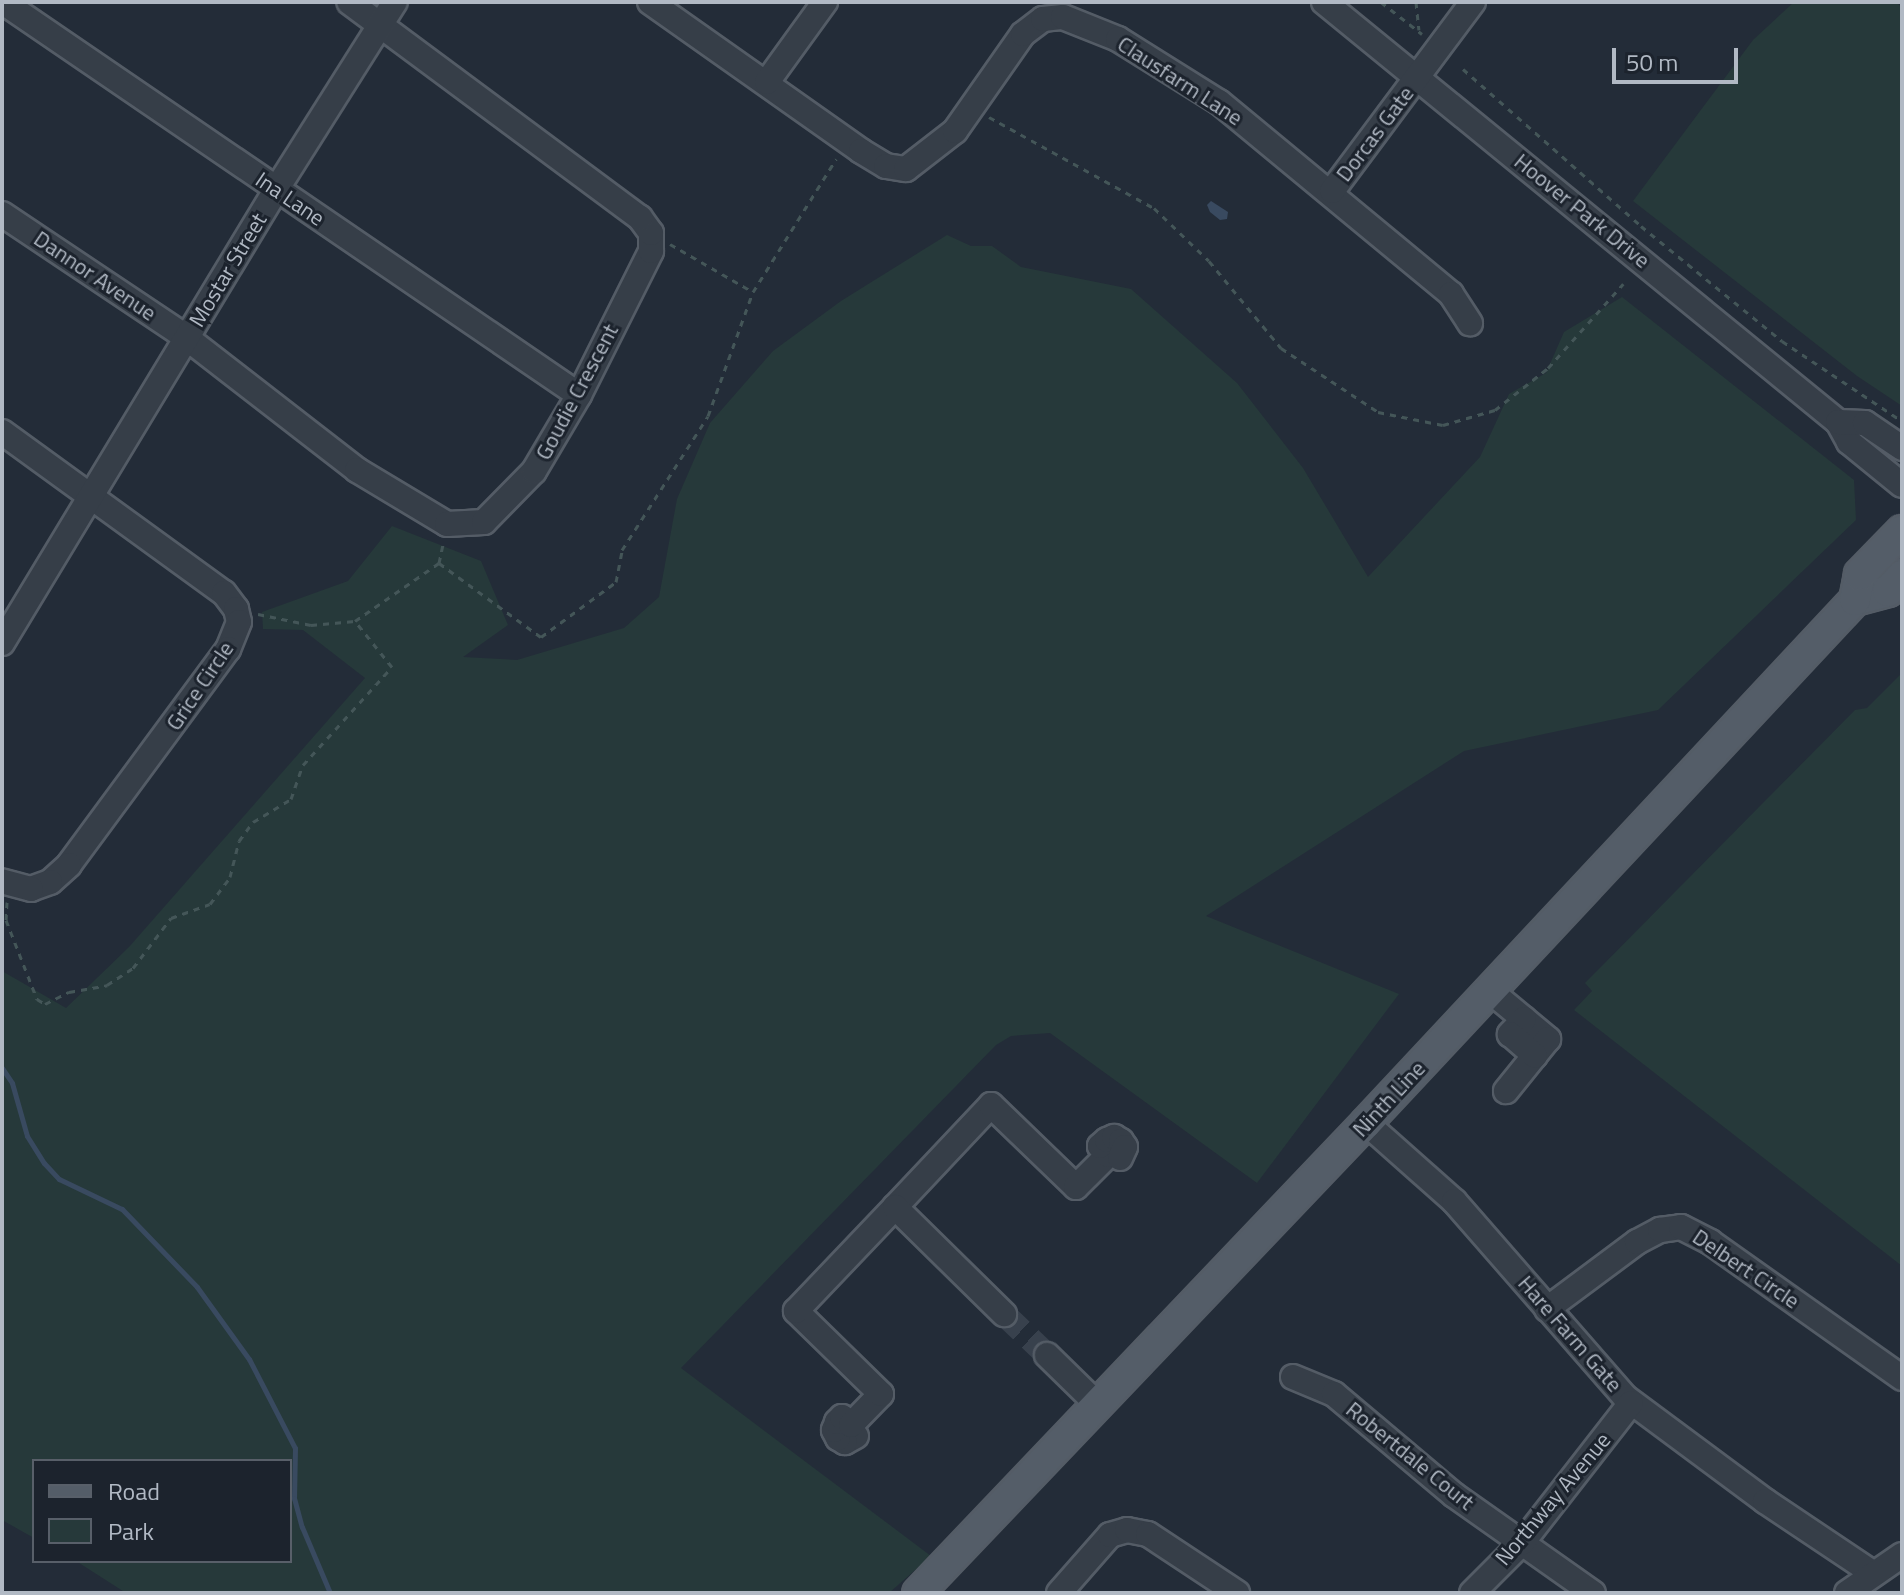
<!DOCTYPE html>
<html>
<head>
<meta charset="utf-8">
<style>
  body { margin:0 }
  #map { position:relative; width:1904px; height:1595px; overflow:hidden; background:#232c38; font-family:"Titillium Web",sans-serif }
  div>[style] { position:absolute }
  .green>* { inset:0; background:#26393a }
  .water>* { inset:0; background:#394a60 }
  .stream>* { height:5px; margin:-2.5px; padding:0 2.5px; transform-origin:2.5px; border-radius:2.5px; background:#394a60 }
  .minor-tunnel>* { height:24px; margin-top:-12px; transform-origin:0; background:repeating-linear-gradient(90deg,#38414d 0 24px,transparent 0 36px) }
  .path>* { height:3px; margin-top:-1.5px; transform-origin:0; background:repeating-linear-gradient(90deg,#445658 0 6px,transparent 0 12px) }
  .roads { filter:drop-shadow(2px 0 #545c66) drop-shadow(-2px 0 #545c66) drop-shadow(0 2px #545c66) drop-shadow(0 -2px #545c66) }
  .minor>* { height:24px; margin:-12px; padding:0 12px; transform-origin:12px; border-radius:12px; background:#363e48 }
  .major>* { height:30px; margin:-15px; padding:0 15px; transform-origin:15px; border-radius:15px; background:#545d68 }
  span { translate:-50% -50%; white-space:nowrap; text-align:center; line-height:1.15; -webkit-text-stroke:6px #1c232d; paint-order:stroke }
  .street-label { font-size:22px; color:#b1b9c4 }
  .frame { position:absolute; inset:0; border:4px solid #b1b9c4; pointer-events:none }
  .legend { position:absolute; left:32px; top:1459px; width:260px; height:104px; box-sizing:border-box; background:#1c232d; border:2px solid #585f69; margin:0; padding:10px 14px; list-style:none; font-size:24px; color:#b1b9c4 }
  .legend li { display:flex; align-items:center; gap:16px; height:40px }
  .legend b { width:40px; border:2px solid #585f69 }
  .scale { position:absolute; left:1612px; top:48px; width:126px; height:36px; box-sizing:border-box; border:4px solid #b1b9c4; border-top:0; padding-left:10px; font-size:24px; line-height:28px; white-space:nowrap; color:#b1b9c4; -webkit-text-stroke:6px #1c232d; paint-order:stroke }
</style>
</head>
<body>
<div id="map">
  <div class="green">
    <div style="clip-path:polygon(1794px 2px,1897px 2px,1902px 9px,1902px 406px,1857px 376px,1633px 201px,1753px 40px)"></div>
    <div style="clip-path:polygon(947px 235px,971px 246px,992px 246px,1021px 267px,1131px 289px,1237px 383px,1303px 468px,1368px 577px,1480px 457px,1509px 394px,1546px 373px,1564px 332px,1622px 297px,1854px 480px,1856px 520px,1658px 710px,1464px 751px,1206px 916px,1399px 994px,1257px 1183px,1050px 1033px,1011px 1036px,996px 1045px,681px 1368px,931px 1556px,889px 1593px,126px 1593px,76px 1561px,290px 1561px,290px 1461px,34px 1461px,34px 1538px,2px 1520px,2px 971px,66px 1008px,129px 947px,365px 678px,303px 630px,263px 629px,262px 612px,348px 581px,392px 526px,481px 561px,508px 625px,463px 657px,517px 660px,624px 628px,659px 597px,677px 499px,710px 423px,773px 351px,841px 301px)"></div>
    <div style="clip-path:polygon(1902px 673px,1902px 1266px,1574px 1010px,1592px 991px,1585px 983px,1855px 710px,1867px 708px)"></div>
  </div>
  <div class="water">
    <div style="clip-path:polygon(1211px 201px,1228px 212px,1227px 219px,1220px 220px,1210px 212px,1207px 205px)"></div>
  </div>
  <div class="stream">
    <div style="left:2px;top:1068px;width:18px;rotate:56deg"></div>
    <div style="left:12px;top:1083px;width:55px;rotate:74.2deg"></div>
    <div style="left:27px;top:1136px;width:32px;rotate:58deg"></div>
    <div style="left:44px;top:1163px;width:22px;rotate:47deg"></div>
    <div style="left:59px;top:1179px;width:70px;rotate:25.5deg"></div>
    <div style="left:122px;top:1209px;width:108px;rotate:46.1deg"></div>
    <div style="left:197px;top:1287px;width:89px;rotate:54.2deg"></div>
    <div style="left:249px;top:1359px;width:100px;rotate:62.7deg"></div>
    <div style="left:295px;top:1448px;width:50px;rotate:91.1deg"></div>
    <div style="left:294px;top:1498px;width:30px;rotate:75deg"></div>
    <div style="left:302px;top:1527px;width:72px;rotate:67deg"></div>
  </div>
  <div class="minor-tunnel">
    <div style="left:1004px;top:1314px;width:59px;rotate:43.6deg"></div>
  </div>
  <div class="path">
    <div style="left:1381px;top:2px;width:52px;rotate:38deg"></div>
    <div style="left:1416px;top:2px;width:28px;rotate:84deg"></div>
    <div style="left:1463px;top:69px;width:237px;rotate:41.4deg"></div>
    <div style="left:1641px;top:226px;width:182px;rotate:39.2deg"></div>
    <div style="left:1782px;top:341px;width:144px;rotate:33.7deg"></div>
    <div style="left:989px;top:117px;width:188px;rotate:28.9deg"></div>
    <div style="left:1154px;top:208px;width:76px;rotate:43.9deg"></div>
    <div style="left:1209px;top:261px;width:113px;rotate:50.4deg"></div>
    <div style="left:1281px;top:348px;width:116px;rotate:33.4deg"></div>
    <div style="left:1378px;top:412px;width:66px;rotate:11.3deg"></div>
    <div style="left:1443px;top:425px;width:54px;rotate:-16.1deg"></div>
    <div style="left:1495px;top:410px;width:68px;rotate:-38.4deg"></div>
    <div style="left:1548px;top:368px;width:113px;rotate:-48.2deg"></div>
    <div style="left:670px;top:244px;width:96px;rotate:30deg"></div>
    <div style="left:439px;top:563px;width:126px;rotate:36deg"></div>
    <div style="left:541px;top:637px;width:93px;rotate:-36.3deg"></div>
    <div style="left:616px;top:582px;width:33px;rotate:-79deg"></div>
    <div style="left:622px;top:550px;width:159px;rotate:-57.3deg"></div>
    <div style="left:708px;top:416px;width:132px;rotate:-70.1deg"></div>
    <div style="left:753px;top:292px;width:157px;rotate:-58deg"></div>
    <div style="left:258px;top:614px;width:54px;rotate:11.7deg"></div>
    <div style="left:311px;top:625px;width:44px;rotate:-5.2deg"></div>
    <div style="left:355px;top:621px;width:102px;rotate:-34.6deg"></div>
    <div style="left:439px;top:563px;width:19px;rotate:-78deg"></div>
    <div style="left:7px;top:902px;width:18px;rotate:93deg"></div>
    <div style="left:6px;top:920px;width:85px;rotate:68.6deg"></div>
    <div style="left:37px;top:999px;width:9px;rotate:32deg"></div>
    <div style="left:45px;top:1004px;width:27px;rotate:-27deg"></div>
    <div style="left:69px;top:992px;width:39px;rotate:-10deg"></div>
    <div style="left:107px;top:985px;width:31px;rotate:-33deg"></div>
    <div style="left:133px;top:968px;width:63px;rotate:-52.8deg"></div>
    <div style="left:171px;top:918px;width:41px;rotate:-19.7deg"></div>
    <div style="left:210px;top:904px;width:34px;rotate:-53deg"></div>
    <div style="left:230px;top:877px;width:37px;rotate:-76deg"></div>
    <div style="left:239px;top:841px;width:24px;rotate:-54deg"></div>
    <div style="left:253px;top:822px;width:44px;rotate:-31.2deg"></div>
    <div style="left:291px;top:799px;width:36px;rotate:-71deg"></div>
    <div style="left:303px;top:765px;width:132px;rotate:-47.8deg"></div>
    <div style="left:392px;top:667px;width:59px;rotate:-128.8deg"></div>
  </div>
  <div class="roads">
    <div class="minor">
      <div style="left:3px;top:2px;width:697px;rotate:34.31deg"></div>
      <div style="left:650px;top:2px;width:258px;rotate:35.2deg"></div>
      <div style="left:861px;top:151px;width:29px;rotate:31deg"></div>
      <div style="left:886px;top:166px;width:20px;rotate:9deg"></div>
      <div style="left:906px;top:169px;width:62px;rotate:-37.8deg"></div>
      <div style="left:955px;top:131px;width:118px;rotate:-55deg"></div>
      <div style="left:1023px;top:34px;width:25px;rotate:-37deg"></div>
      <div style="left:1043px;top:19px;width:20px;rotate:-6deg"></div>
      <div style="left:1063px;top:17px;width:59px;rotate:21.8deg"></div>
      <div style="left:1118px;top:39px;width:119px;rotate:32deg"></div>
      <div style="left:1219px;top:102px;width:301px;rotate:39.6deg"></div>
      <div style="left:1451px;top:294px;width:35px;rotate:57deg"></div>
      <div style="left:1324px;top:2px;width:664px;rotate:39.25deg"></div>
      <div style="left:1838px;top:422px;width:23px;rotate:61deg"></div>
      <div style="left:1849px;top:442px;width:68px;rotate:39.1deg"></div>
      <div style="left:767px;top:82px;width:99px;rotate:-54.1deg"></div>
      <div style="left:1332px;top:191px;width:236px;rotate:-53.3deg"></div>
      <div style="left:2px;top:214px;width:223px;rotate:33.8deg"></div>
      <div style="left:187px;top:338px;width:215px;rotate:37.8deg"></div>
      <div style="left:357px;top:470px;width:105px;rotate:31deg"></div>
      <div style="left:447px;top:524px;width:37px;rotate:-3deg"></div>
      <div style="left:484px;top:522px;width:71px;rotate:-45.6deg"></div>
      <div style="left:534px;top:471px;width:88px;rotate:-59.4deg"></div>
      <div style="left:579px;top:395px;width:161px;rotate:-63.4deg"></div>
      <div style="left:651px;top:251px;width:18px;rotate:-90deg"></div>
      <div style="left:651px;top:233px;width:19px;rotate:-126deg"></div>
      <div style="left:640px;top:218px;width:362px;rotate:-143.4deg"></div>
      <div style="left:1838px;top:422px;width:27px;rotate:2deg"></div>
      <div style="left:1865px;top:423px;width:45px;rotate:34deg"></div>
      <div style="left:2px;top:432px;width:274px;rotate:36deg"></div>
      <div style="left:224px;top:593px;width:20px;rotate:53deg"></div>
      <div style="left:236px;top:609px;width:13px;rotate:77deg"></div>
      <div style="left:239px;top:622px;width:29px;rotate:112deg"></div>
      <div style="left:228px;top:649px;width:268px;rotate:126.4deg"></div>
      <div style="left:69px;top:865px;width:25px;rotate:138deg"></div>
      <div style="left:50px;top:882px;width:20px;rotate:160deg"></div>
      <div style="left:31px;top:889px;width:30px;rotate:-165deg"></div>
      <div style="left:2px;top:643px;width:529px;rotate:-58.83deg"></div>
      <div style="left:276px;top:190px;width:222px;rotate:-57.7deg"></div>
      <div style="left:1489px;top:990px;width:77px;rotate:39.7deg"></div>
      <div style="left:1548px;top:1039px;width:67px;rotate:128.9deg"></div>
      <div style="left:1524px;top:1019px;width:21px;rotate:133deg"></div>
      <div style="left:1510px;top:1034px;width:33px;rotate:41deg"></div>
      <div style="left:1366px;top:1123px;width:118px;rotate:41.6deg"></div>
      <div style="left:1454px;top:1201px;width:260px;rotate:48.9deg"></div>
      <div style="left:1625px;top:1397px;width:174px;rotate:36.6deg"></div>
      <div style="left:1765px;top:1501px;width:131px;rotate:33.8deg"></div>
      <div style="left:895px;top:1207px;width:140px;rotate:-46.7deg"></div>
      <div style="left:991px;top:1105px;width:118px;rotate:44deg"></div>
      <div style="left:1076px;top:1187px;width:45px;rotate:-45deg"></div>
      <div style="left:1108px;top:1155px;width:12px;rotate:-132deg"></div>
      <div style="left:1100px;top:1146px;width:9px;rotate:-41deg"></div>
      <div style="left:1107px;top:1140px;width:8px;rotate:-23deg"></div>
      <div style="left:1114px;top:1137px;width:8px;rotate:30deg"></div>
      <div style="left:1121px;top:1141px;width:7px;rotate:56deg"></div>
      <div style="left:1125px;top:1147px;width:12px;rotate:114deg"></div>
      <div style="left:1547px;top:1309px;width:112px;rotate:-36.7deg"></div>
      <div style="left:1637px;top:1242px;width:26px;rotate:-28deg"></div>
      <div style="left:1660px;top:1230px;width:21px;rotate:-8deg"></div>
      <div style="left:1681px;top:1227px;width:33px;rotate:27deg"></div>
      <div style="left:1710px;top:1242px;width:235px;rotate:35.3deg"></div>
      <div style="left:1047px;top:1355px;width:71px;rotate:44.4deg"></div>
      <div style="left:1293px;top:1377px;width:44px;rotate:22.5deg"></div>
      <div style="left:1334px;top:1394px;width:157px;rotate:40.1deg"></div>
      <div style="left:1454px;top:1495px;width:170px;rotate:35.2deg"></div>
      <div style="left:856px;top:1436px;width:13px;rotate:151deg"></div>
      <div style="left:845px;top:1442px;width:8px;rotate:-150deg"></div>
      <div style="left:838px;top:1438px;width:9px;rotate:-117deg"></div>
      <div style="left:834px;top:1430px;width:9px;rotate:-69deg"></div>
      <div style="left:837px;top:1422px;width:7px;rotate:-45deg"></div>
      <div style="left:842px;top:1417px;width:12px;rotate:42deg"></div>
      <div style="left:851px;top:1425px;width:43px;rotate:-45.9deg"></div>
      <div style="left:881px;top:1394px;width:119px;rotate:-135.7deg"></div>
      <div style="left:796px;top:1311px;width:144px;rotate:-46.4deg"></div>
      <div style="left:895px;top:1207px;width:153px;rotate:44.5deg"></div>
      <div style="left:1059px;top:1593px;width:77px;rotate:-48.7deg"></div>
      <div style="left:1110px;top:1535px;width:18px;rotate:-16deg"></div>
      <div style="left:1127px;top:1530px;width:21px;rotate:11deg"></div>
      <div style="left:1148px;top:1534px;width:107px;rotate:33.5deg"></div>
      <div style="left:1472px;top:1593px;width:71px;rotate:-45deg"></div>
      <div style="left:1522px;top:1543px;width:177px;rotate:-52.1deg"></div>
      <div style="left:1847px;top:1593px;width:67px;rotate:-34.6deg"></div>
    </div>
    <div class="major">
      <div style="left:1855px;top:600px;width:34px;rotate:-15deg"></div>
      <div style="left:1888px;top:591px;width:21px;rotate:-47deg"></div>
      <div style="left:918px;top:1593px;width:649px;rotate:-46.37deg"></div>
      <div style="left:1366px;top:1123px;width:716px;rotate:-46.92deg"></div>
      <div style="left:1855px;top:600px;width:26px;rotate:-79deg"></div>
      <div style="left:1860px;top:574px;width:60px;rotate:-45.7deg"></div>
    </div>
  </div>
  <div class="street-label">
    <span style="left:1180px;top:81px;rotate:33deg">Clausfarm Lane</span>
    <span style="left:1375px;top:134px;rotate:-53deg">Dorcas Gate</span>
    <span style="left:290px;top:199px;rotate:34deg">Ina Lane</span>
    <span style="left:1582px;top:211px;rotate:39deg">Hoover Park Drive</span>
    <span style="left:228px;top:270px;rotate:-59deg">Mostar Street</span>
    <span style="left:95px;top:276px;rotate:34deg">Dannor Avenue</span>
    <span style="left:577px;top:392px;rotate:-62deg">Goudie Crescent</span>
    <span style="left:200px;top:686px;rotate:-56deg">Grice Circle</span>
    <span style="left:1389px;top:1099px;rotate:-47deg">Ninth Line</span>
    <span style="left:1746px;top:1269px;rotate:34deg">Delbert Circle</span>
    <span style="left:1570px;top:1334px;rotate:49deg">Hare Farm Gate</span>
    <span style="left:1410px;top:1456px;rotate:39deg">Robertdale Court</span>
    <span style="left:1553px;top:1499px;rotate:-50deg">Northway Avenue</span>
  </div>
  <div class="frame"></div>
  <ul class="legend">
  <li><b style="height:10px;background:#545d68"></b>Road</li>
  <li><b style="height:22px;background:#26393a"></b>Park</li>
  </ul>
  <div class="scale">50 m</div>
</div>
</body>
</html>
